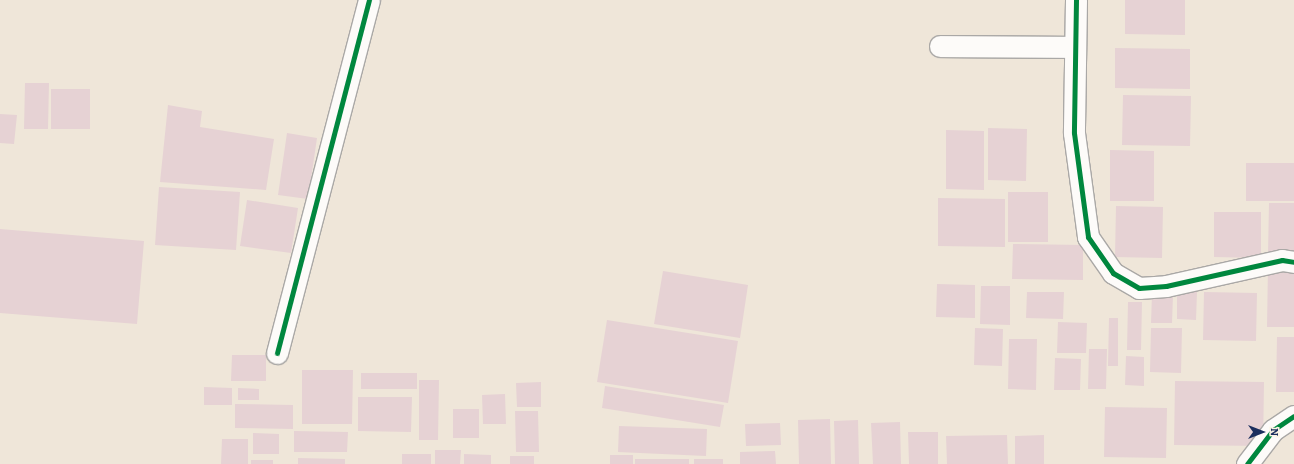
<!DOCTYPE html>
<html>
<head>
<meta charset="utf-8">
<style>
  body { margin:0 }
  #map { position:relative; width:1294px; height:464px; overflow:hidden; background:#efe6d9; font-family:Alegreya,serif }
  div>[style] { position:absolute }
  .building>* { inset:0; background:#e6d2d4 }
  .roads { filter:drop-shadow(1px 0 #aaa8a6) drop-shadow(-1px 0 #aaa8a6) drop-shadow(0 1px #aaa8a6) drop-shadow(0 -1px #aaa8a6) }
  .street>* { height:21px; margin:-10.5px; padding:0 10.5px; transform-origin:10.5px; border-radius:10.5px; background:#fdfbf9 }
  .cycleway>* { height:5px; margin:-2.5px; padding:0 2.5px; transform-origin:2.5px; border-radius:2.5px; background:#00873e }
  span { translate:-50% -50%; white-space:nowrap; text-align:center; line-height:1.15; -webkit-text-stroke:4px #fcf5e5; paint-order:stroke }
  .north { position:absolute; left:1242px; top:412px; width:40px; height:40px; -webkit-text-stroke:3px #fcf5e5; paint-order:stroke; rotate:90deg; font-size:11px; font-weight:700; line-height:16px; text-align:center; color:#1b2f5e }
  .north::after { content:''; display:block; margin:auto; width:14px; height:18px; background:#1b2f5e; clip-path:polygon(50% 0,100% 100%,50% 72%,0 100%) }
</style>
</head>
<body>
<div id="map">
  <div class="building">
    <div style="clip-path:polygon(1125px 0,1185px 0,1185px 35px,1125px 34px)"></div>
    <div style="clip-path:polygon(1115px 48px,1190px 49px,1190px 89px,1115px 88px)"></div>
    <div style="clip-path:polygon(25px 83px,49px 83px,48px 129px,24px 129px)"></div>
    <div style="clip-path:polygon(51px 89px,90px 89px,90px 129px,51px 129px)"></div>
    <div style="clip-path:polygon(1123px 95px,1191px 96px,1190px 146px,1122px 145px)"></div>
    <div style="clip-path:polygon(168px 105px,202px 111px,200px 127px,274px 139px,266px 190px,160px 182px)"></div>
    <div style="clip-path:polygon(0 114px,17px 115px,14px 144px,0 143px)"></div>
    <div style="clip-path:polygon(988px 128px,1027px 129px,1026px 181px,988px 180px)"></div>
    <div style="clip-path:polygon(946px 130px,984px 131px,984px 190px,946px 189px)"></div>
    <div style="clip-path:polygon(287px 133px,317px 138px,308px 199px,278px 195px)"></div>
    <div style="clip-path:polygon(1110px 150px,1154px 151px,1154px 201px,1110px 201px)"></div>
    <div style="clip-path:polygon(1246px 163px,1294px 163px,1294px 201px,1246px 201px)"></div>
    <div style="clip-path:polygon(159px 187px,240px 192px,236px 250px,155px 245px)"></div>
    <div style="clip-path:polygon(1008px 192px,1048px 192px,1048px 242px,1008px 242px)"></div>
    <div style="clip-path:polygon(938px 198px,1005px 199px,1005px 247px,938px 246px)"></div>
    <div style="clip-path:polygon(247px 200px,298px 208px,291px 253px,240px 246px)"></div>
    <div style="clip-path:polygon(1269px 203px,1294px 203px,1294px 254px,1268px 254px)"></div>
    <div style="clip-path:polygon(1116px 206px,1163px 207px,1162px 258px,1115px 257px)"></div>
    <div style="clip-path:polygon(1214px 212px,1261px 212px,1261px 258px,1214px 257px)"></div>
    <div style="clip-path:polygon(0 229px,144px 241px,137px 324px,0 313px)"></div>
    <div style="clip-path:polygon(1013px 244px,1083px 245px,1083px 280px,1012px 279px)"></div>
    <div style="clip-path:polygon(1268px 266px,1294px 266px,1294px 327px,1267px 327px)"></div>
    <div style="clip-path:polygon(663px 271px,748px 285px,740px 338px,654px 324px)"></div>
    <div style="clip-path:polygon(937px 284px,975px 285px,975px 318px,936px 317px)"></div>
    <div style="clip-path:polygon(981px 286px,1010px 286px,1010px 325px,980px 324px)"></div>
    <div style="clip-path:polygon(1027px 292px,1064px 292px,1063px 319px,1026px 318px)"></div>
    <div style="clip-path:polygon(1177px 292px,1197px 292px,1196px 320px,1177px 319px)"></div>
    <div style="clip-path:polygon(1204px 292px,1257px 293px,1256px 341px,1203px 340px)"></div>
    <div style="clip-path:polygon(1152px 294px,1173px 295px,1172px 323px,1151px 323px)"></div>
    <div style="clip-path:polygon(1128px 302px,1142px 302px,1141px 350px,1127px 350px)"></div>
    <div style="clip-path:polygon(1109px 318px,1118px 318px,1118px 366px,1108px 366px)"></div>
    <div style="clip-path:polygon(607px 320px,738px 341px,728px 403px,597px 382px)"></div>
    <div style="clip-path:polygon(1058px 322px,1087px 323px,1086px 353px,1057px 353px)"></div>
    <div style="clip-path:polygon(975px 328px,1003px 329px,1002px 366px,974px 365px)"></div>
    <div style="clip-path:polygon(1151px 328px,1182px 328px,1181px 373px,1150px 372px)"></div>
    <div style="clip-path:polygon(1277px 337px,1294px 337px,1294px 392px,1276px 392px)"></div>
    <div style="clip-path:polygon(1009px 339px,1037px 339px,1036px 390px,1008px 389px)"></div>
    <div style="clip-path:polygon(1089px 349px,1107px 349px,1106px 389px,1088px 389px)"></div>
    <div style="clip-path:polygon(232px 355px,266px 355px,266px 381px,231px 381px)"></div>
    <div style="clip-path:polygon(1126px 356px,1144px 357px,1144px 386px,1125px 385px)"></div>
    <div style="clip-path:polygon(1055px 358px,1081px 359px,1080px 390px,1054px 390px)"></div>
    <div style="clip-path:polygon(302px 370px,353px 370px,352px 424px,302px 424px)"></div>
    <div style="clip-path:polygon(361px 373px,417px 373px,417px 389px,361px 389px)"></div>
    <div style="clip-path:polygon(419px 380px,439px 380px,438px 440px,419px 440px)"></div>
    <div style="clip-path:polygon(1175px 381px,1264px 382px,1263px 446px,1174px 445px)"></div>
    <div style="clip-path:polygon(541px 382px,541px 407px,517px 407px,516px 383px)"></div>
    <div style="clip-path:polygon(605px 386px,724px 405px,720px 427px,602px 408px)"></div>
    <div style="clip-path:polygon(204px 387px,232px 388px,232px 405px,204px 405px)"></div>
    <div style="clip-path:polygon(238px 388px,259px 389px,259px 400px,238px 400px)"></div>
    <div style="clip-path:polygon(505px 394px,506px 424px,483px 424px,482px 395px)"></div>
    <div style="clip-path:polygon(358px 397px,412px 397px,411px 432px,358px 431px)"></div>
    <div style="clip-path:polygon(235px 404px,293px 405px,293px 429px,235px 428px)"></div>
    <div style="clip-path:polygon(1105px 407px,1167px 408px,1166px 458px,1104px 457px)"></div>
    <div style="clip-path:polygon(453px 409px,479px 409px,479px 438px,453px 438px)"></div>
    <div style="clip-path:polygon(515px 411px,538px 411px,539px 452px,516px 452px)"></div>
    <div style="clip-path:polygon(830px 419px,831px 464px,799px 464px,798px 420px)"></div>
    <div style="clip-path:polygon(858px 420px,859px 464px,835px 464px,834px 421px)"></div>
    <div style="clip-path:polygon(900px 422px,901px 464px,873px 464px,871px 423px)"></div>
    <div style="clip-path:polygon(780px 423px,781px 445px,746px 446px,745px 424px)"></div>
    <div style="clip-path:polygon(619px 426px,707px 429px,706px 456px,618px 452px)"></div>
    <div style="clip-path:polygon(294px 431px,348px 432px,347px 452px,294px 452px)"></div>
    <div style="clip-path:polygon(908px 432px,938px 432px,938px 464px,909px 464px)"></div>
    <div style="clip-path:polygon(253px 433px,279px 434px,279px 454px,253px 454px)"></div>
    <div style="clip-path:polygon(1007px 435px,1008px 464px,947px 464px,946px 436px)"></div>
    <div style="clip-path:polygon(1044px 435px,1044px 464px,1015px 464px,1015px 436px)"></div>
    <div style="clip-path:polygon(222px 439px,248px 439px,248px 464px,221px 464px)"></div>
    <div style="clip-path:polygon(435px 450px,461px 450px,460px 464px,435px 464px)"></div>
    <div style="clip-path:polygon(775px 451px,776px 464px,740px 464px,740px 452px)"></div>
    <div style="clip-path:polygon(402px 454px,431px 454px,431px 464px,402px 464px)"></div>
    <div style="clip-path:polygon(464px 454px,491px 455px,491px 464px,464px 464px)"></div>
    <div style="clip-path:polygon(610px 455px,633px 455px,633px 464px,610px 464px)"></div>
    <div style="clip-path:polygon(510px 456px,534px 456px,534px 464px,510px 464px)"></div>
    <div style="clip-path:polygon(298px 458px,345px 459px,345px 464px,298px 464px)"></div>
    <div style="clip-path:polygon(635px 459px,689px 459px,689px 464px,635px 464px)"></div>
    <div style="clip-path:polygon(694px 459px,723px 459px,723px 464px,694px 464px)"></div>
    <div style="clip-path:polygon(251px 460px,273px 460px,273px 464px,251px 464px)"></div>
  </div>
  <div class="roads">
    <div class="street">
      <div style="left:1076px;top:0;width:133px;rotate:90.9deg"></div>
      <div style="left:1074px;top:133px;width:105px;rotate:82.3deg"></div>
      <div style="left:1088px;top:237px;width:44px;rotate:55.2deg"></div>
      <div style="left:1113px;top:273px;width:30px;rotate:30deg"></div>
      <div style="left:1139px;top:288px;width:27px;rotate:-4deg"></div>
      <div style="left:1166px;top:286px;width:119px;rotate:-12.6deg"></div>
      <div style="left:1282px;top:260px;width:12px;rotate:9deg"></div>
      <div style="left:940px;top:46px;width:135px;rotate:0.4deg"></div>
      <div style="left:277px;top:353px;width:365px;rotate:-75.4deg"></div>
      <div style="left:1247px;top:464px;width:43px;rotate:-52.6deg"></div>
      <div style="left:1273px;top:430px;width:25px;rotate:-34deg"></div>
    </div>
  </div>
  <div class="cycleway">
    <div style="left:1076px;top:0;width:133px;rotate:90.9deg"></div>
    <div style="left:1074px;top:133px;width:105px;rotate:82.3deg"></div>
    <div style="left:1088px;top:237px;width:44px;rotate:55.2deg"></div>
    <div style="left:1113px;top:273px;width:30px;rotate:30deg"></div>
    <div style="left:1139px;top:288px;width:27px;rotate:-4deg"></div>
    <div style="left:1166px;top:286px;width:119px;rotate:-12.6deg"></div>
    <div style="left:1282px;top:260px;width:12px;rotate:9deg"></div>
    <div style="left:277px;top:353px;width:365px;rotate:-75.4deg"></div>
    <div style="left:1247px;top:464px;width:43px;rotate:-52.6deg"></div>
    <div style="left:1273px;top:430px;width:25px;rotate:-34deg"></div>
  </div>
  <div class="north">N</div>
</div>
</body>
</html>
